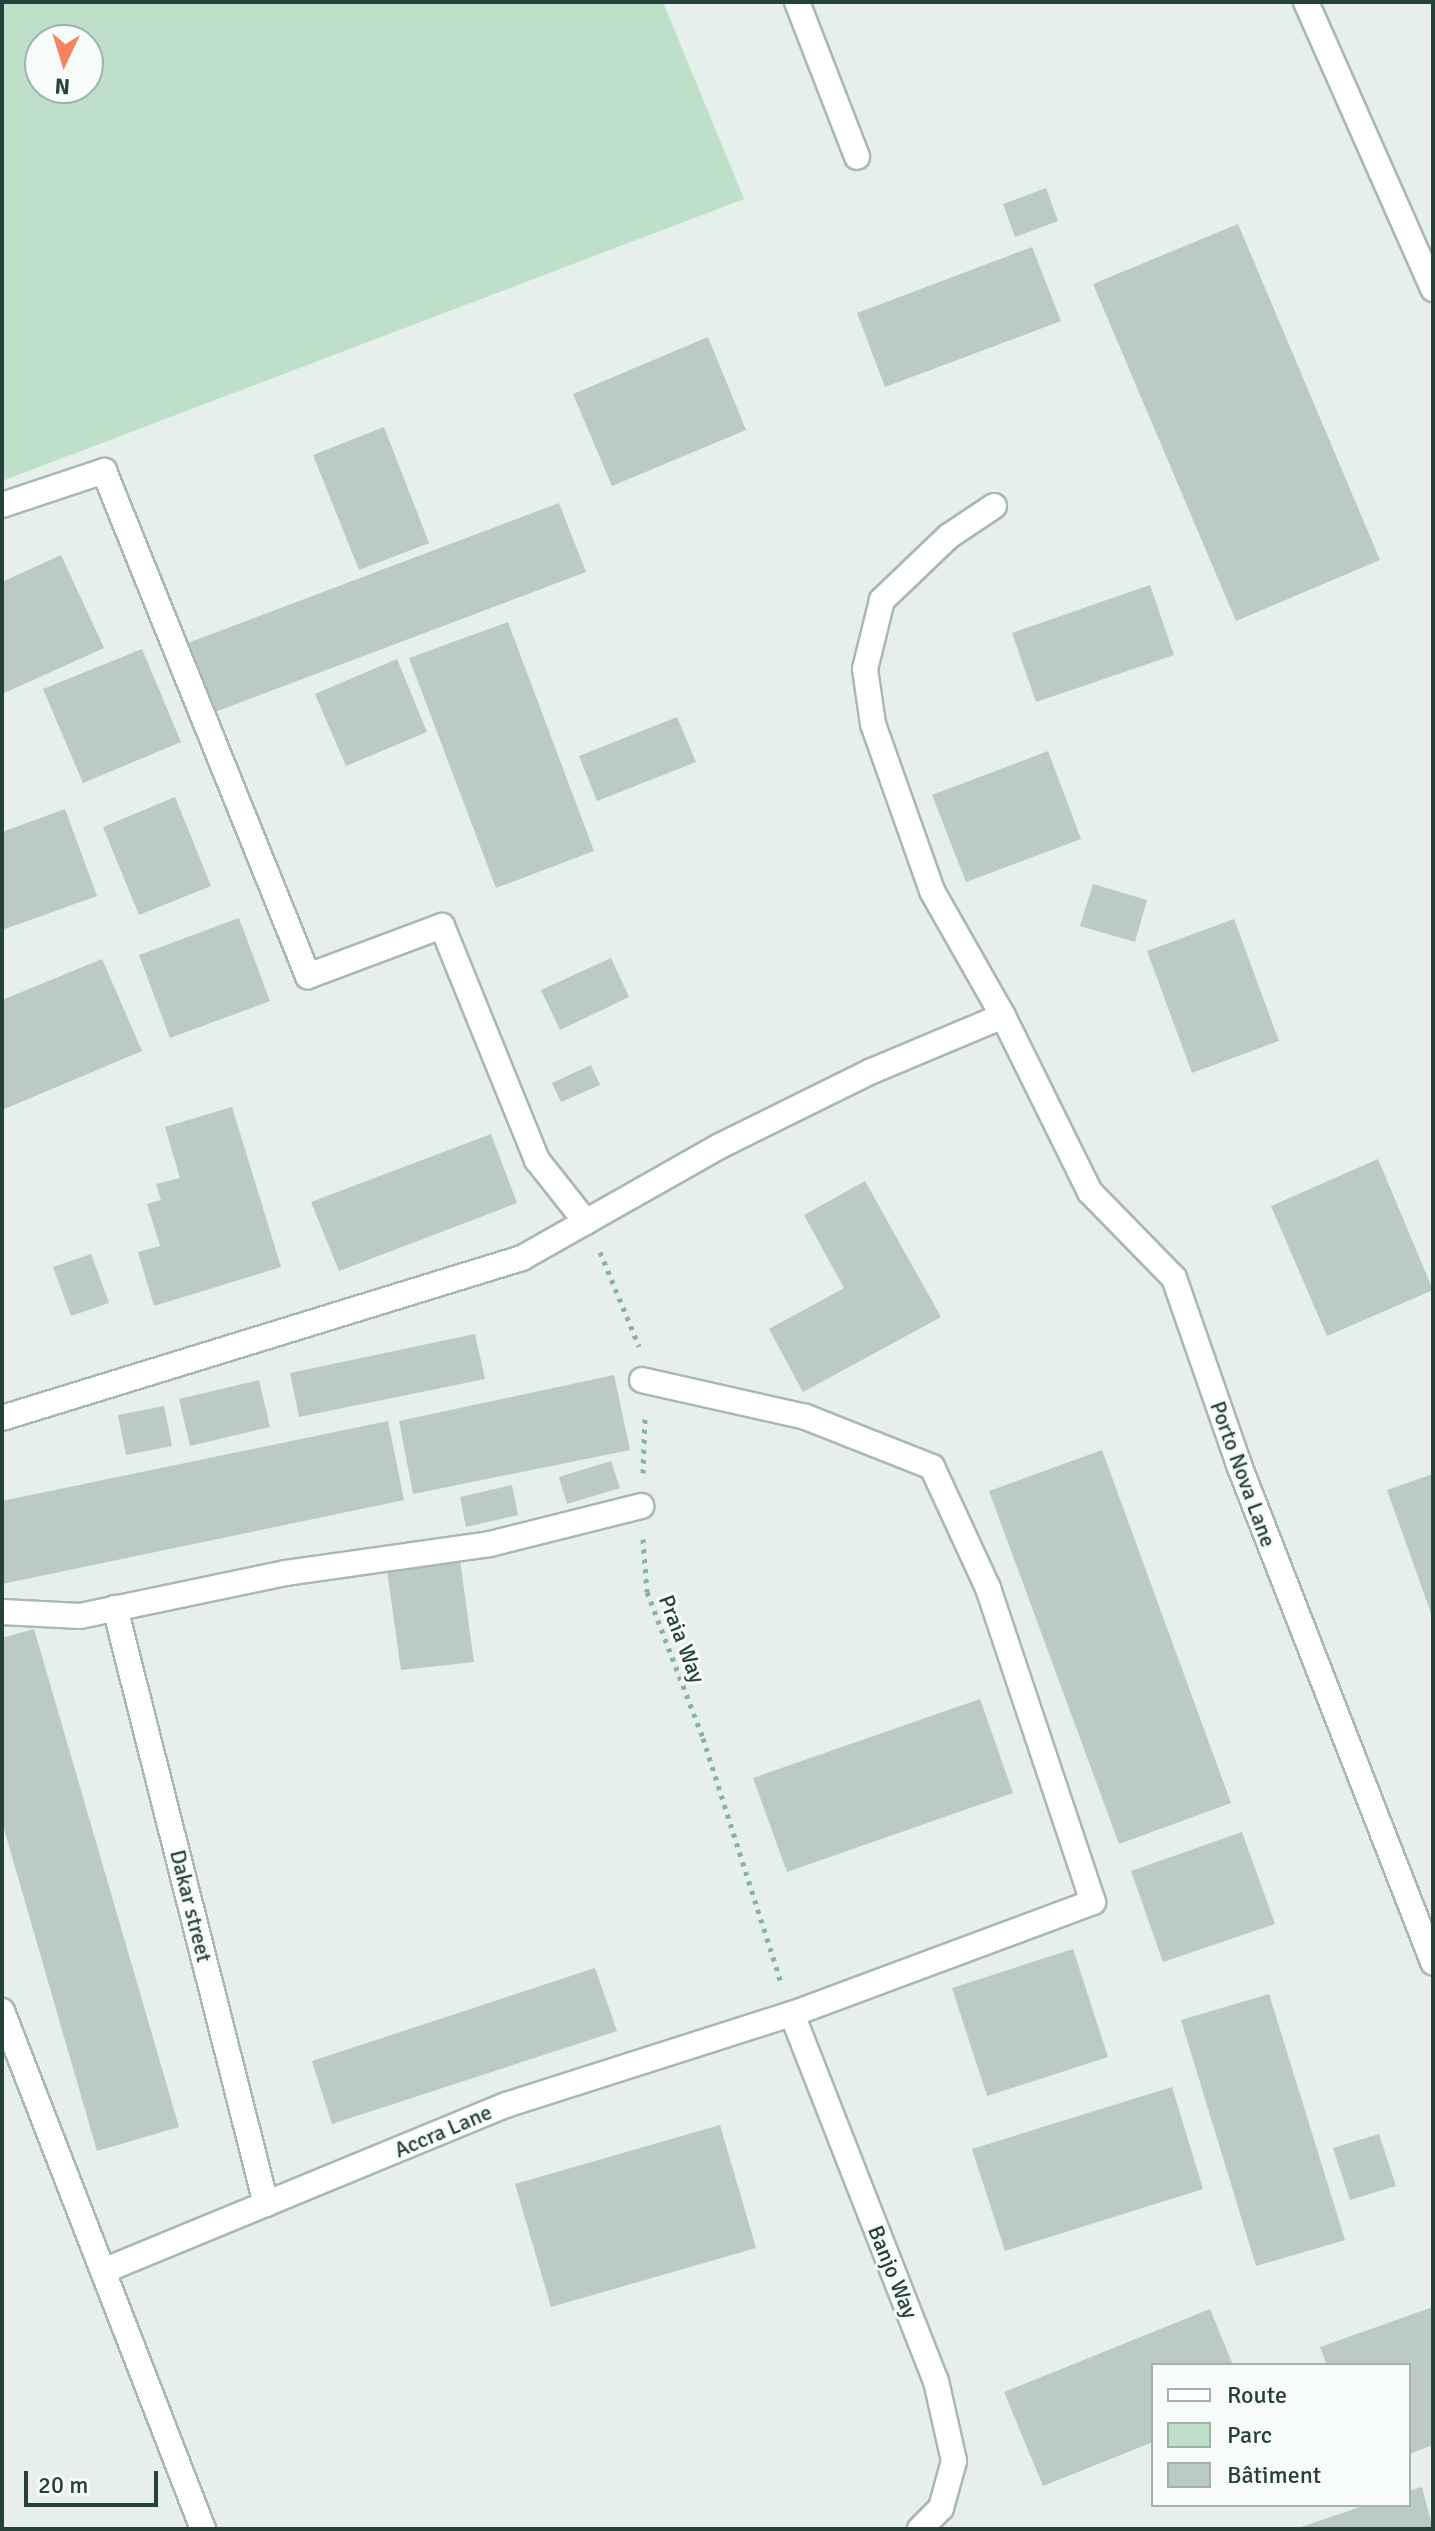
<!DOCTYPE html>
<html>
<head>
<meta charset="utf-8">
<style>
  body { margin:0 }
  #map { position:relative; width:1435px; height:2531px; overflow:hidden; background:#e6efeb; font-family:Signika,sans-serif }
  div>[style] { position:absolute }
  .green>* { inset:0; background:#bfe0c8 }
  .building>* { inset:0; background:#bbcac4 }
  .path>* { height:5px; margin-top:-2.5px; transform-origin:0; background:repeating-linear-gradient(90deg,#86b3a5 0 4px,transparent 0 10px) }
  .roads { filter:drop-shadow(2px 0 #a8b8b2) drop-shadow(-2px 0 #a8b8b2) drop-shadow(0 2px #a8b8b2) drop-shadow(0 -2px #a8b8b2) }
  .minor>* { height:24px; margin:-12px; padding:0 12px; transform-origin:12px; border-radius:12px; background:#fff }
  span { translate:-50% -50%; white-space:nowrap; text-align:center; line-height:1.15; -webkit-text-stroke:6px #f7fbf9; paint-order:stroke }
  .street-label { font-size:22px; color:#24423a }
  .frame { position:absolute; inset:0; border:4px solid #24423a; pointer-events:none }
  .legend { position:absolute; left:1151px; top:2363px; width:260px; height:144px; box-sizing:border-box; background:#f7fbf9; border:2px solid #a3b1ad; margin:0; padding:10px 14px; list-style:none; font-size:24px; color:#24423a }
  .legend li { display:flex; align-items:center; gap:16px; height:40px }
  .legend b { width:40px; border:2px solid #a3b1ad }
  .north { position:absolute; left:24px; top:24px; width:80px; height:80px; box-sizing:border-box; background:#f7fbf9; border:2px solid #a3b1ad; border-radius:50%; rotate:184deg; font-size:22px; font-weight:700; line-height:32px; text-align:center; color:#24423a }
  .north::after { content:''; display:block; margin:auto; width:28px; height:36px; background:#f4845f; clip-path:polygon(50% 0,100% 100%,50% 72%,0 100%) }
  .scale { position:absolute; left:24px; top:2471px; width:134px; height:36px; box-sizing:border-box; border:4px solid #24423a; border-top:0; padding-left:10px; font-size:24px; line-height:28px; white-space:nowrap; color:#24423a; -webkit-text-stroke:6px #f7fbf9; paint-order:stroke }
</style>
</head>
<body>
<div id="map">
  <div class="green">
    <div style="clip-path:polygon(evenodd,2px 2px,663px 2px,744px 199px,2px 481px,2px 2px,40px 40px,88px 40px,88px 88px,40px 88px,40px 40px)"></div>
  </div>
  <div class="building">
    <div style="clip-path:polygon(1046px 188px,1058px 221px,1015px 237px,1003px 204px)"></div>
    <div style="clip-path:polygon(1238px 224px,1380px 560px,1236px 621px,1093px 284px)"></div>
    <div style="clip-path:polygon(1032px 247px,1061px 321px,885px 387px,857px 313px)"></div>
    <div style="clip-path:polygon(708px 337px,746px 430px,612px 486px,573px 394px)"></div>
    <div style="clip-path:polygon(384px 427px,429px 543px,359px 570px,313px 455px)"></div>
    <div style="clip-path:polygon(559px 503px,586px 572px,215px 712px,188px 643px)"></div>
    <div style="clip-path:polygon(61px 555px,104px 648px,2px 694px,2px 582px)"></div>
    <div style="clip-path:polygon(1150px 585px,1174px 655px,1036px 702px,1012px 633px)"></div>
    <div style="clip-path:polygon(508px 622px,594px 851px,496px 888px,409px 658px)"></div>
    <div style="clip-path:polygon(142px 649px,181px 742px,83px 783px,43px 689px)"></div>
    <div style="clip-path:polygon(397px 659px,427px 732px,346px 766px,315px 694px)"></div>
    <div style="clip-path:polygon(677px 717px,696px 762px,597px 801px,579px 756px)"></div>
    <div style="clip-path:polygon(1048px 751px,1081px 839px,966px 882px,932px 795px)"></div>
    <div style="clip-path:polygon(175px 797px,211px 886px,139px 915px,103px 827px)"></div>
    <div style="clip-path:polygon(65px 809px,97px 896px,2px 930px,2px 832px)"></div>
    <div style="clip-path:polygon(1093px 884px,1147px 900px,1135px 942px,1080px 926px)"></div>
    <div style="clip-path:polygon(239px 918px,270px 1001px,170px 1038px,139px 955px)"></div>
    <div style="clip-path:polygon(1234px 919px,1279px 1041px,1192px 1073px,1147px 951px)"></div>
    <div style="clip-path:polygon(611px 958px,629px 997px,560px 1030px,541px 990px)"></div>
    <div style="clip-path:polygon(102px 959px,142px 1051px,2px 1110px,2px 1000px)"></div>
    <div style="clip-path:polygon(591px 1065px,600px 1085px,561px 1102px,552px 1083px)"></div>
    <div style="clip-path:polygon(232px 1107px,281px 1267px,154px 1306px,138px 1252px,160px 1246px,147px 1204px,161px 1200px,156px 1184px,180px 1178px,165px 1127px)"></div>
    <div style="clip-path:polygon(491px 1134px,517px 1203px,339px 1271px,311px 1202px)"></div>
    <div style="clip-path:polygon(1378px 1159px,1433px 1290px,1327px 1336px,1271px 1206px)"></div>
    <div style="clip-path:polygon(865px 1181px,941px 1317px,803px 1392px,769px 1329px,844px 1288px,804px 1215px)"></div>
    <div style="clip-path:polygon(91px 1254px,109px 1303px,71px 1316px,53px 1267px)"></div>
    <div style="clip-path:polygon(475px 1334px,485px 1379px,299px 1417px,290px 1373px)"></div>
    <div style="clip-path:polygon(614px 1375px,630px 1450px,413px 1494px,399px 1421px)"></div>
    <div style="clip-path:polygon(259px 1380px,270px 1427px,190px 1446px,179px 1399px)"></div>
    <div style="clip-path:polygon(164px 1406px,172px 1446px,126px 1455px,118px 1415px)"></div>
    <div style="clip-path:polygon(388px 1421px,404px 1500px,2px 1584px,2px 1501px)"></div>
    <div style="clip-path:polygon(1102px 1450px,1231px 1803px,1119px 1844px,989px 1491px)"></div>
    <div style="clip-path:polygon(611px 1461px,620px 1488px,567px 1504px,559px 1477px)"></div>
    <div style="clip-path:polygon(1433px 1474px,1433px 1612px,1431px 1613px,1387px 1490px)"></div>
    <div style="clip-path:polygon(512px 1485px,518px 1515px,466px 1527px,460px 1497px)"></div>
    <div style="clip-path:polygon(460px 1560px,474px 1662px,401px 1670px,387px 1571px)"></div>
    <div style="clip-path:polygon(34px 1629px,179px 2127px,97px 2151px,2px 1822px,2px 1638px)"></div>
    <div style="clip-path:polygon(980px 1699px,1013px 1793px,787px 1872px,753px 1778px)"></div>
    <div style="clip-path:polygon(1242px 1832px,1275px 1924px,1163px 1962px,1131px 1871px)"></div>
    <div style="clip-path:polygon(1073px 1949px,1108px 2057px,987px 2096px,952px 1988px)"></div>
    <div style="clip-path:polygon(595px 1968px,617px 2031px,332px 2124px,312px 2061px)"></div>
    <div style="clip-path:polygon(1269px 1994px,1345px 2240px,1256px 2266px,1181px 2020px)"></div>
    <div style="clip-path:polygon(1172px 2087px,1203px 2189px,1005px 2251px,972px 2149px)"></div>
    <div style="clip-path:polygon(720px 2125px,756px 2248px,551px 2307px,515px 2184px)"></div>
    <div style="clip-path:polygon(1379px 2134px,1396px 2186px,1350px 2200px,1333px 2148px)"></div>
    <div style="clip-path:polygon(1433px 2307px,1433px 2445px,1409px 2454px,1409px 2365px,1327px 2365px,1320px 2347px)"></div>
    <div style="clip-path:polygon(1210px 2309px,1233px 2365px,1153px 2365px,1153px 2442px,1043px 2486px,1004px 2392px)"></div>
    <div style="clip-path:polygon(1422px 2487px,1433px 2529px,1295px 2529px,1366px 2505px,1409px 2505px,1409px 2491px)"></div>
  </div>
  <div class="path">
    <div style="left:600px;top:1252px;width:102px;rotate:67.5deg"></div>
    <div style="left:643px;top:1473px;width:58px;rotate:-88deg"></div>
    <div style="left:643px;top:1539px;width:53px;rotate:85.7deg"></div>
    <div style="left:647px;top:1592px;width:156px;rotate:69deg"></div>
    <div style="left:703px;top:1738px;width:256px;rotate:72.3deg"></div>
  </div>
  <div class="roads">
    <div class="minor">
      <div style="left:797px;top:2px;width:166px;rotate:68.8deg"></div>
      <div style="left:1306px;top:2px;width:314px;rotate:66.1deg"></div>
      <div style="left:2px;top:505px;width:108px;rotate:-18.4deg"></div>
      <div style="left:104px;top:471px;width:545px;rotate:68deg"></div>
      <div style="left:308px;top:976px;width:143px;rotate:-20.5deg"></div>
      <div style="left:442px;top:926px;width:253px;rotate:67.9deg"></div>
      <div style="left:537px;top:1160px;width:79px;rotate:51.7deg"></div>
      <div style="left:994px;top:506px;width:54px;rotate:146.3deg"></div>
      <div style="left:949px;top:536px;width:93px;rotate:136.3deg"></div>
      <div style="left:882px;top:600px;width:71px;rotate:103.8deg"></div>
      <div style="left:865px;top:669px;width:56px;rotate:81.7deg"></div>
      <div style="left:873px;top:724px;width:177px;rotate:70.5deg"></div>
      <div style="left:932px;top:891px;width:144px;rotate:60.4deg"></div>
      <div style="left:1003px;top:1016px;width:196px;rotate:63.7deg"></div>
      <div style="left:1090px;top:1192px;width:120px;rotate:45.7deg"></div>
      <div style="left:1174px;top:1278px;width:198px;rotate:70.8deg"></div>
      <div style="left:1239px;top:1465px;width:534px;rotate:68.68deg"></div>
      <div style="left:2px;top:1418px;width:544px;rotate:-17.1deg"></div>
      <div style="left:522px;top:1258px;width:227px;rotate:-29.5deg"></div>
      <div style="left:720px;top:1146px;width:169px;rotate:-26.3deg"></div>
      <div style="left:872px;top:1071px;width:142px;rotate:-22.8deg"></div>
      <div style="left:115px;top:1608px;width:615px;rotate:75.78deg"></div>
      <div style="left:2px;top:1612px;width:78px;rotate:2.9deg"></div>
      <div style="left:80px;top:1616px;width:210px;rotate:-11.8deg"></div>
      <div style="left:286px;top:1573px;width:206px;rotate:-8.1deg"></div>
      <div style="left:490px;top:1544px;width:156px;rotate:-14.1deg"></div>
      <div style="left:2px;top:2011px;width:556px;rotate:68.79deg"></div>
      <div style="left:792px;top:2014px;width:394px;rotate:68.6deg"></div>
      <div style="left:936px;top:2381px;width:82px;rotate:77.3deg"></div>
      <div style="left:954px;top:2461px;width:49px;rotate:105.5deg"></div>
      <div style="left:941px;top:2508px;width:30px;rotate:135deg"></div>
      <div style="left:103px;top:2271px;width:436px;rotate:-22.4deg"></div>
      <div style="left:506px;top:2105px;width:300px;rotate:-17.7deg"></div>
      <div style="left:792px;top:2014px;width:321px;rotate:-20.4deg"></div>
      <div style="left:1093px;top:1902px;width:331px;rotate:-108.5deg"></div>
      <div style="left:988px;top:1588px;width:133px;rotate:-114.8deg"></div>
      <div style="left:932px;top:1467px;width:136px;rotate:-158.4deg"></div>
      <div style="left:806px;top:1417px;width:168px;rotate:-167.3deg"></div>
    </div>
  </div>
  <div class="street-label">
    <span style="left:1243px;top:1474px;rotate:70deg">Porto Nova Lane</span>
    <span style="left:682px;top:1639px;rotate:69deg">Praia Way</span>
    <span style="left:191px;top:1906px;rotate:76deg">Dakar street</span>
    <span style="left:443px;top:2131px;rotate:-23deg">Accra Lane</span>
    <span style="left:893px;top:2272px;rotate:68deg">Banjo Way</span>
  </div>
  <div class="frame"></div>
  <ul class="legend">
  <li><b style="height:10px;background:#fff"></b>Route</li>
  <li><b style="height:22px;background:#bfe0c8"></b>Parc</li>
  <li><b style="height:22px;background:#bbcac4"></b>Bâtiment</li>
  </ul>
  <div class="north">N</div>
  <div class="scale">20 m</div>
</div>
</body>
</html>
